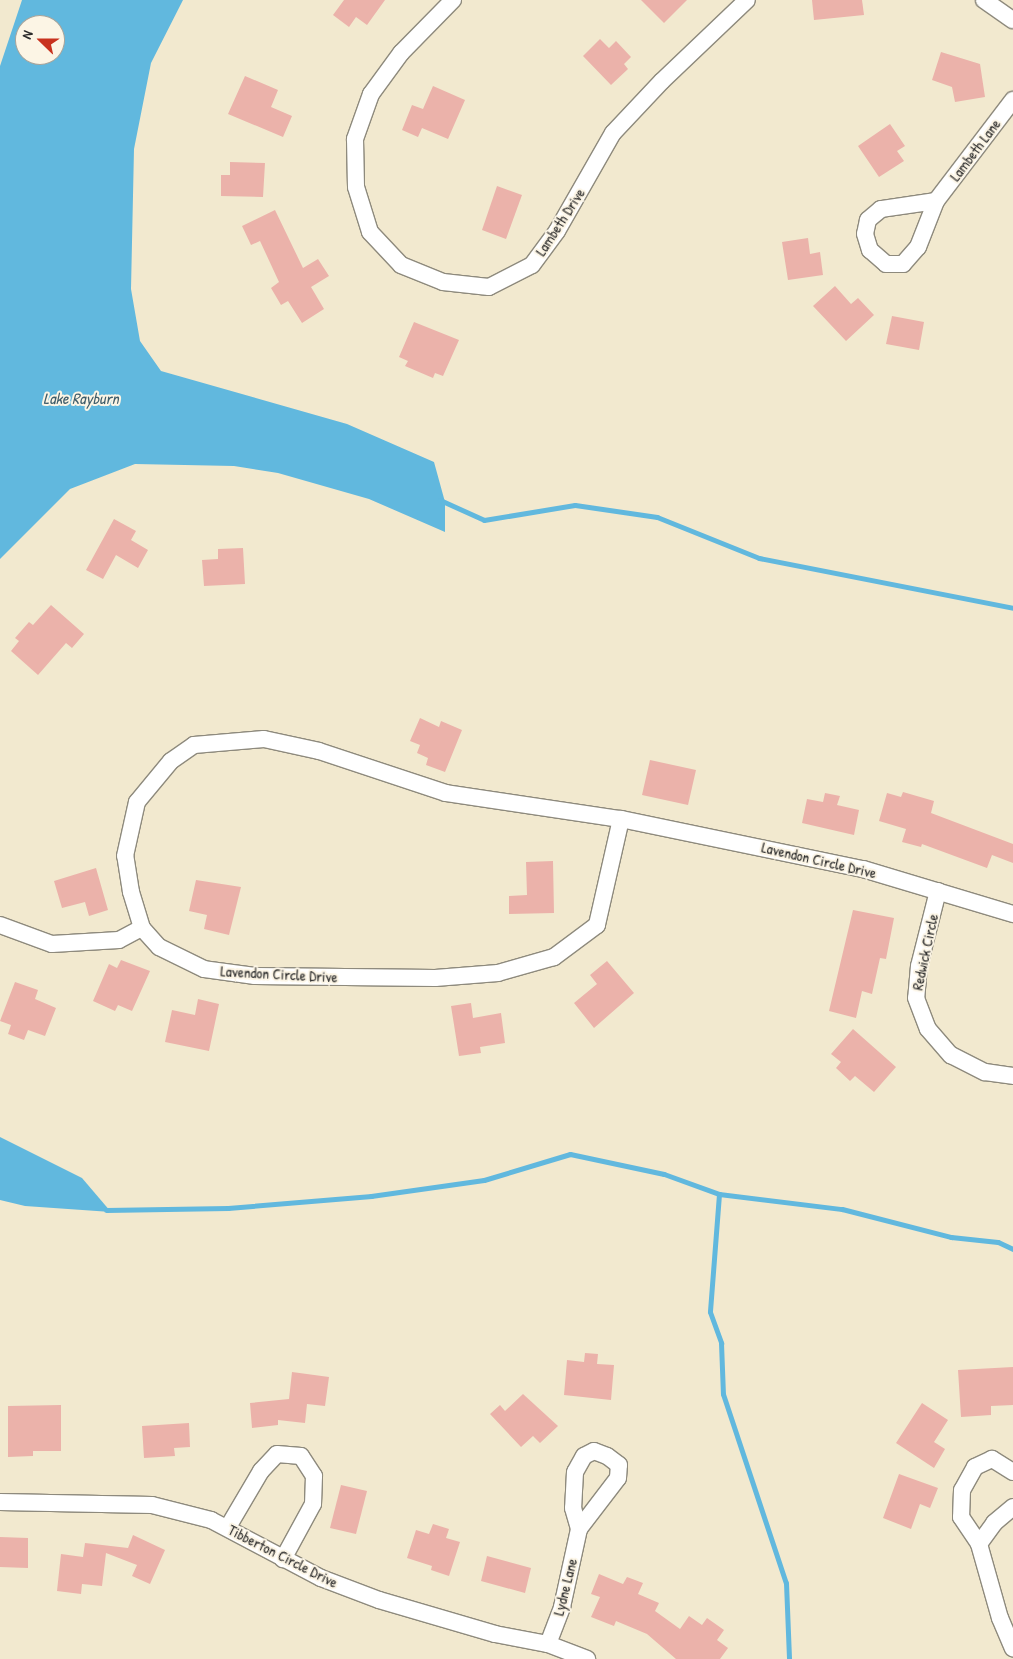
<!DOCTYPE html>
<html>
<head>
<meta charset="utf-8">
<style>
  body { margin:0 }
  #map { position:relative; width:1013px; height:1659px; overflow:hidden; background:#f2e9cf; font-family:"Patrick Hand",sans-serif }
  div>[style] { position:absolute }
  .water>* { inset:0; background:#61b8de }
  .stream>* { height:5px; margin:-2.5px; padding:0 2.5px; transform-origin:2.5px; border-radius:2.5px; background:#61b8de }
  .building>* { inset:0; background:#ebb2aa }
  .roads { filter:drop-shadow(1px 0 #8e8a7d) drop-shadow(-1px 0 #8e8a7d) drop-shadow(0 1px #8e8a7d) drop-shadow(0 -1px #8e8a7d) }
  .street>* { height:16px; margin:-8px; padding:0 8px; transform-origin:8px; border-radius:8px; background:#fff }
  span { translate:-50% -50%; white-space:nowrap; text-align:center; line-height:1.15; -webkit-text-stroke:4px #fcf5e5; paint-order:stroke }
  .street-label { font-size:15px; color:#2b2b2b }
  .water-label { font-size:16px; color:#3e5c6a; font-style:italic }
  .north { position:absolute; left:15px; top:15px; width:50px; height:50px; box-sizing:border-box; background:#fcf5e5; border:1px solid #a8a49b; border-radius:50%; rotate:292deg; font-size:14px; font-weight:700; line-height:20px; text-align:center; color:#2b2b2b }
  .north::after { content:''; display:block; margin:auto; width:18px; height:22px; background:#c8321e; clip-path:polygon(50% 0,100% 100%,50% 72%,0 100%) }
</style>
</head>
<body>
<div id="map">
  <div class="water">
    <div style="clip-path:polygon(evenodd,22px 0,183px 0,151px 63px,134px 149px,131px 289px,140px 341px,161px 371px,347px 424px,434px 462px,445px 502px,445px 532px,369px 499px,278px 473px,234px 466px,135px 464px,70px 489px,0 559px,0 66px,22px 0,25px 25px,55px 25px,55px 55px,25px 55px,25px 25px)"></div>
    <div style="clip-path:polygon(0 1137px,82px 1178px,111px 1212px,25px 1206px,0 1200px)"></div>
  </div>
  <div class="stream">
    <div style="left:440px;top:500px;width:48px;rotate:24.4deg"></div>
    <div style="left:484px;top:520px;width:92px;rotate:-9.4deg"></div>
    <div style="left:575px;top:505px;width:83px;rotate:8.3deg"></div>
    <div style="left:657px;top:517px;width:110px;rotate:21.9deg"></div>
    <div style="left:759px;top:558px;width:259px;rotate:11.1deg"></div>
    <div style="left:719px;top:1194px;width:118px;rotate:94.4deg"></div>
    <div style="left:710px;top:1312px;width:33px;rotate:70deg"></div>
    <div style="left:721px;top:1343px;width:51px;rotate:87.8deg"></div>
    <div style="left:723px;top:1394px;width:199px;rotate:71.6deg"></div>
    <div style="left:786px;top:1583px;width:76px;rotate:87.7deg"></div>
    <div style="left:106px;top:1210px;width:122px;rotate:-0.9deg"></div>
    <div style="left:228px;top:1208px;width:144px;rotate:-4.8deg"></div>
    <div style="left:371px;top:1196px;width:114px;rotate:-8.1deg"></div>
    <div style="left:484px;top:1180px;width:90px;rotate:-16.8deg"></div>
    <div style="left:570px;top:1154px;width:96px;rotate:12deg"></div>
    <div style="left:664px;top:1174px;width:59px;rotate:20deg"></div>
    <div style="left:719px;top:1194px;width:124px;rotate:7deg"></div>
    <div style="left:842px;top:1209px;width:113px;rotate:14.4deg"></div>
    <div style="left:951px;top:1237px;width:47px;rotate:6.1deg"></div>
    <div style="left:998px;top:1242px;width:17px;rotate:25deg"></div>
  </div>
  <div class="building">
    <div style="clip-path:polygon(344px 0,385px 0,367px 25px,356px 17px,349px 27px,333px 15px)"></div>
    <div style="clip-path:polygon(641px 0,687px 0,664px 23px)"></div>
    <div style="clip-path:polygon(812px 0,862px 0,864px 15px,814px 20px)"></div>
    <div style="clip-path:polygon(600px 39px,609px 48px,616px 41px,631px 57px,624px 64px,628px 69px,611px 85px,583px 56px)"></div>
    <div style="clip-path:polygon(941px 52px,980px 64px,985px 97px,955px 102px,952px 87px,932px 80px)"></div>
    <div style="clip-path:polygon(245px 76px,278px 90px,271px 107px,292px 116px,283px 137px,228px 114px)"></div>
    <div style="clip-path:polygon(433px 86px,465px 100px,448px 139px,422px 128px,418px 137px,402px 130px,412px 105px,423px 109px)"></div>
    <div style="clip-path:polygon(890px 124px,905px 146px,897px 151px,904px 161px,879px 177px,858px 146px)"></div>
    <div style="clip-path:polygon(230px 162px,265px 163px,263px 197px,221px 196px,221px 175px,230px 175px)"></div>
    <div style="clip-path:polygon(497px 186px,522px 195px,506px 239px,482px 230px)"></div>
    <div style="clip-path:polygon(275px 210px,303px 268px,318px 259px,329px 276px,311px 287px,324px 309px,302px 323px,288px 301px,281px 305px,271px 288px,279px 282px,260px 241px,251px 245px,242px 226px)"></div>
    <div style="clip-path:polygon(808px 238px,810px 254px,820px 252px,823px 275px,788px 280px,782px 242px)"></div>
    <div style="clip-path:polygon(835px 286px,851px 304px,858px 298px,874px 315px,846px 341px,813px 306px)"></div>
    <div style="clip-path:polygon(892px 316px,924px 322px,919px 350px,886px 344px)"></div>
    <div style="clip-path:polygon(414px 322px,459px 340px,443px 376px,435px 373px,433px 378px,405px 366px,408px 361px,399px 357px)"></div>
    <div style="clip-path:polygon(114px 519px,136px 531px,131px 540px,148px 550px,138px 568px,116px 555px,103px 579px,86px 570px)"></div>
    <div style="clip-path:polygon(243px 548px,245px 584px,204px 586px,202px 560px,218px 559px,218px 549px)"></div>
    <div style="clip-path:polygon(51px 605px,84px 634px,72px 648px,66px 643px,38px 675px,11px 651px,19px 641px,15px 638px,29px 622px,33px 625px)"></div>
    <div style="clip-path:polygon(420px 718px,439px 727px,441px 721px,462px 730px,445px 772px,426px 765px,428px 758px,417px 753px,420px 745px,410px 741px)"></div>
    <div style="clip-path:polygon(650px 760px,696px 770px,688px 805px,642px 795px)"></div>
    <div style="clip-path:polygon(903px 792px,934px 801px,931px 813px,1013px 844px,1013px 863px,992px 855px,987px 868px,922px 844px,921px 847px,902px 842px,906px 829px,879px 821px,887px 793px,901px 797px)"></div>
    <div style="clip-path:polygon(825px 793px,840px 796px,837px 805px,859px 810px,854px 835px,802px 823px,807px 799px,823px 802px)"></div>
    <div style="clip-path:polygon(553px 861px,554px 913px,509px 914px,509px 896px,527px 895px,526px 862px)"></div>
    <div style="clip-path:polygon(96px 868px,108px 910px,89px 916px,85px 902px,62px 908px,54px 881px)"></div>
    <div style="clip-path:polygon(196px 880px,241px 887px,229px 935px,204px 929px,207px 915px,189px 911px)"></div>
    <div style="clip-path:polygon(853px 910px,894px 918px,886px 959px,880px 958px,872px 994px,862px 991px,856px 1018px,829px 1011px)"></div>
    <div style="clip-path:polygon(121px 960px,150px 971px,132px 1011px,118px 1005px,115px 1011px,93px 1001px,109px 964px,117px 968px)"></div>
    <div style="clip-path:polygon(607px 961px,634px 993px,594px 1028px,574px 1003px,597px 984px,590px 975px)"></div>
    <div style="clip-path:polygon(15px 982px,38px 990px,35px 999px,56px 1008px,45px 1036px,28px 1030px,24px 1040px,8px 1034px,11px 1025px,0 1021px)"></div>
    <div style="clip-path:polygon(198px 999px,219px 1004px,209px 1051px,165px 1042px,172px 1010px,195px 1015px)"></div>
    <div style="clip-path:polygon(471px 1003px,473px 1018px,501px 1013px,505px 1043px,480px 1047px,481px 1053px,459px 1056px,451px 1006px)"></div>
    <div style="clip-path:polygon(853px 1029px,896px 1067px,874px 1092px,855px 1076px,850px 1081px,836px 1068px,841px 1062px,831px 1054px)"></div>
    <div style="clip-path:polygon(585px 1353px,598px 1354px,597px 1364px,614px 1365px,611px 1400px,564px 1395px,567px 1360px,584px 1362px)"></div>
    <div style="clip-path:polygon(1013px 1367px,1013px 1405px,991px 1406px,991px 1415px,961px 1417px,958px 1370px)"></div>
    <div style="clip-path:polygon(292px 1372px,329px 1377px,325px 1406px,307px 1404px,305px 1423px,278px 1420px,278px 1425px,252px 1428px,250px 1403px,289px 1399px)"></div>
    <div style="clip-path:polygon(523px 1394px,558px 1426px,540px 1443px,533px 1436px,521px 1447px,490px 1414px,500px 1405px,505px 1411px)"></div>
    <div style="clip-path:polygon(922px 1403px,948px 1420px,934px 1442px,945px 1449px,934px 1468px,896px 1443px)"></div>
    <div style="clip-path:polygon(61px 1405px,61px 1451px,33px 1451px,33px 1456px,8px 1457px,8px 1406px)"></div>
    <div style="clip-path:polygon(189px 1423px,190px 1447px,174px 1448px,175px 1456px,144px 1458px,142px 1426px)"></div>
    <div style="clip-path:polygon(899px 1474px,938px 1488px,930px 1508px,920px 1504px,911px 1529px,883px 1518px)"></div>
    <div style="clip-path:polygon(341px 1485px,367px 1491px,356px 1534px,330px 1528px)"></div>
    <div style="clip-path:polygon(433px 1524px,449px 1529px,446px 1538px,460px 1542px,449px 1576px,431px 1570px,432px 1566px,407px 1558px,416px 1530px,429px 1534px)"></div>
    <div style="clip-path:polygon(133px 1535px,165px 1550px,150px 1584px,132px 1576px,137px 1565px,106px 1553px,102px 1586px,82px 1584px,81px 1594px,57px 1591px,61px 1554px,83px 1557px,85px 1543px,128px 1548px)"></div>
    <div style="clip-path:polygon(0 1537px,28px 1538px,28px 1568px,0 1567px)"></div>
    <div style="clip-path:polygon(487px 1556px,531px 1568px,525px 1593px,481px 1581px)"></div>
    <div style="clip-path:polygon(599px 1574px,623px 1584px,627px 1577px,643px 1583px,638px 1594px,659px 1603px,655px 1611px,680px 1629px,689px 1616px,702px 1625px,707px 1618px,724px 1630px,717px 1640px,728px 1648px,720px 1659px,676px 1659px,647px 1634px,616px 1621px,614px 1626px,591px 1617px,600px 1597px,591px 1594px)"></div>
  </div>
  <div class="roads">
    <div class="street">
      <div style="left:453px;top:0;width:74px;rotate:134.5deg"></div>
      <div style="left:401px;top:53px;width:51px;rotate:126.2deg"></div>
      <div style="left:371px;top:94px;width:48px;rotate:109.6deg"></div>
      <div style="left:355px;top:139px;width:48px;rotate:88.8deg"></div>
      <div style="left:356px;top:187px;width:47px;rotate:72.7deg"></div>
      <div style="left:370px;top:232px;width:45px;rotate:46.8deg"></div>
      <div style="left:401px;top:265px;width:45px;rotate:22deg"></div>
      <div style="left:443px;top:282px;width:46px;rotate:6.2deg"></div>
      <div style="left:489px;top:287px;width:48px;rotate:-27.1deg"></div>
      <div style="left:532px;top:265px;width:42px;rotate:-53.7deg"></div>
      <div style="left:557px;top:231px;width:113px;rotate:-60.3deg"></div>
      <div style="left:613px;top:133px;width:71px;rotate:-46.7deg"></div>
      <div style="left:662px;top:81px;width:117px;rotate:-43.6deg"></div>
      <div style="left:984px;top:0;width:35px;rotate:35deg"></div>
      <div style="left:936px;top:201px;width:56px;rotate:171.7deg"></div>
      <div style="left:881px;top:209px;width:17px;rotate:140deg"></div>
      <div style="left:868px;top:220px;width:14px;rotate:102deg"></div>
      <div style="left:865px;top:234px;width:17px;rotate:73deg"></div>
      <div style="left:870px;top:250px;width:21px;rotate:41deg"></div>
      <div style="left:886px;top:264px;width:17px"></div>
      <div style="left:903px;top:264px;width:23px;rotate:-49deg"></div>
      <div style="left:918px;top:247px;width:49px;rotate:-68.6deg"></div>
      <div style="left:936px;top:201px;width:127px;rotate:-52.7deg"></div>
      <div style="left:621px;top:819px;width:109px;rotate:102.8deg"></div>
      <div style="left:597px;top:925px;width:54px;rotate:143.3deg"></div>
      <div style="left:554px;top:957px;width:58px;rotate:164.1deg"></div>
      <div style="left:498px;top:973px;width:63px;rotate:175.5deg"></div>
      <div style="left:435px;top:978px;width:180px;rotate:-179.4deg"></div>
      <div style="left:255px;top:976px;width:51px;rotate:-172.2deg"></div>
      <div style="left:204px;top:969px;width:50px;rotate:-153.9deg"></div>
      <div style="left:159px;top:947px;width:25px;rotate:-132deg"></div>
      <div style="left:142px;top:928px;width:38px;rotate:-107deg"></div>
      <div style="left:131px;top:892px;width:36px;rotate:-99deg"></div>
      <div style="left:125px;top:856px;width:55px;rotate:-77.5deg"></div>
      <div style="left:137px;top:802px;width:53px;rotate:-50.3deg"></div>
      <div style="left:171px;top:761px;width:28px;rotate:-35deg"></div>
      <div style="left:194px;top:745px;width:70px;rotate:-4.9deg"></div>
      <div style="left:264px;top:739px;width:56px;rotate:12.3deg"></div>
      <div style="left:319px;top:751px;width:134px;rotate:18.3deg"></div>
      <div style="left:446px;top:793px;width:177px;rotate:8.5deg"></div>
      <div style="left:621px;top:819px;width:247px;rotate:11.7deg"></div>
      <div style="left:863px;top:869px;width:157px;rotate:16.7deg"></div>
      <div style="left:938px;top:891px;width:77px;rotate:104.2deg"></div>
      <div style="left:919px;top:966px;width:32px;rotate:95deg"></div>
      <div style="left:916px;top:998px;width:33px;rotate:69deg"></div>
      <div style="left:928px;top:1029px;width:35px;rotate:49deg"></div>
      <div style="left:951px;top:1055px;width:38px;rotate:27deg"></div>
      <div style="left:985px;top:1072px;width:28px;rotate:8deg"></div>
      <div style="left:0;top:925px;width:55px;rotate:20.1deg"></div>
      <div style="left:52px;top:944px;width:67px;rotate:-3.4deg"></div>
      <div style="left:119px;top:940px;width:26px;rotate:-28deg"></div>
      <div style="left:1013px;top:1472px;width:25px;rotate:-148deg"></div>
      <div style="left:992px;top:1459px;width:19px;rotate:155deg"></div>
      <div style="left:975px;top:1467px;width:26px;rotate:119deg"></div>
      <div style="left:962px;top:1490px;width:27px;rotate:92deg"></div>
      <div style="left:961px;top:1517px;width:32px;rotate:56deg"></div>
      <div style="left:979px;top:1544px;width:77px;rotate:74.2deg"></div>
      <div style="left:1000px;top:1618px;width:33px;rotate:67deg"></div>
      <div style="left:0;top:1502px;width:152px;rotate:1.1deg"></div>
      <div style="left:152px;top:1505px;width:61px;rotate:14.3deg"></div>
      <div style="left:211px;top:1520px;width:124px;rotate:27.8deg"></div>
      <div style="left:321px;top:1578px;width:62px;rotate:20.8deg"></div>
      <div style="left:379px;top:1600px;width:121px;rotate:16.3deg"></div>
      <div style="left:495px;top:1634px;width:54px;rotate:10.7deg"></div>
      <div style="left:548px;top:1644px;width:42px;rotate:21deg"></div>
      <div style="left:228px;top:1527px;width:65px;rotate:-59.5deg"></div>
      <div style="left:261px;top:1471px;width:23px;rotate:-47deg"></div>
      <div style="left:277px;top:1454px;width:24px;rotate:5deg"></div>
      <div style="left:301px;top:1456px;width:24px;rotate:57deg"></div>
      <div style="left:314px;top:1476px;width:28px;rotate:92deg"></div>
      <div style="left:313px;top:1504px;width:63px;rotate:118.6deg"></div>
      <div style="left:979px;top:1544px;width:26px;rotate:-54deg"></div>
      <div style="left:994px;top:1523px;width:25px;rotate:-40deg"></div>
      <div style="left:548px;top:1644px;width:40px;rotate:-69deg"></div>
      <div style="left:562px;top:1607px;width:80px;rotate:-77.7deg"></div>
      <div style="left:579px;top:1529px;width:64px;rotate:-52.6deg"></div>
      <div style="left:618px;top:1478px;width:13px;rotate:-86deg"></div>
      <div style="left:619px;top:1465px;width:15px;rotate:-143deg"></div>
      <div style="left:607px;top:1456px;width:14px;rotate:-159deg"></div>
      <div style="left:594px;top:1451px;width:11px;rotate:153deg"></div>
      <div style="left:584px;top:1456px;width:18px;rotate:119deg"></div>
      <div style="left:575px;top:1472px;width:36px;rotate:93deg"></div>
      <div style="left:573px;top:1508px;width:22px;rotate:74deg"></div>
    </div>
  </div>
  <div class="street-label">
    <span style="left:975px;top:150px;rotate:-53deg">Lambeth Lane</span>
    <span style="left:560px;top:222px;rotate:-57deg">Lambeth Drive</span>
    <span style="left:819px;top:860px;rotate:13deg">Lavendon Circle Drive</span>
    <span style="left:925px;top:952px;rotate:-78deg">Redwick Circle</span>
    <span style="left:279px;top:974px;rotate:3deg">Lavendon Circle Drive</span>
    <span style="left:283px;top:1556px;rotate:27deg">Tibberton Circle Drive</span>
    <span style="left:565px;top:1587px;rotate:-76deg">Lydne Lane</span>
  </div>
  <div class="water-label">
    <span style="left:81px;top:398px">Lake Rayburn</span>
  </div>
  <div class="north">N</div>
</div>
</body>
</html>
